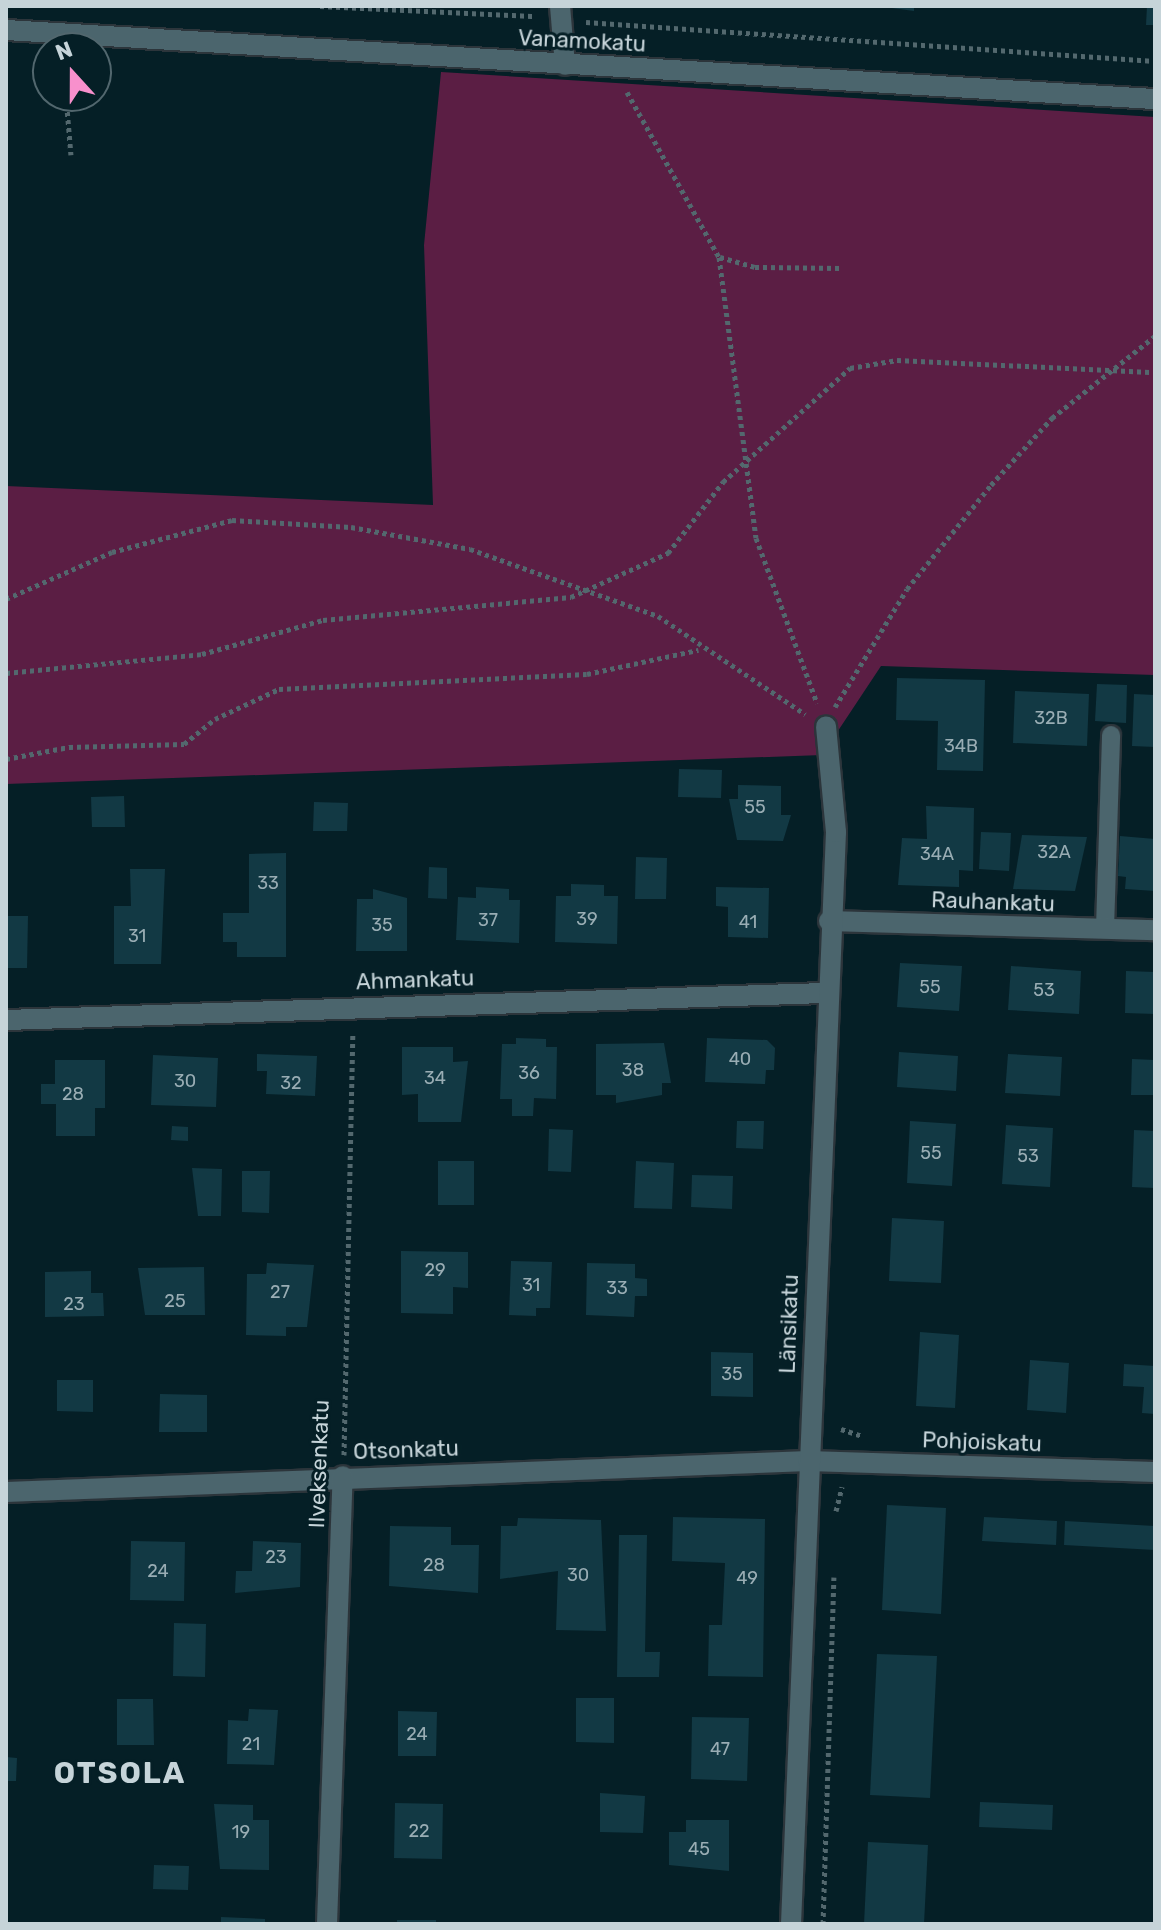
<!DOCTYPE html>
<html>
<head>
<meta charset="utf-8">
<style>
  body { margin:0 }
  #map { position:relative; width:1161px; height:1930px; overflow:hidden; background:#051f26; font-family:Rubik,sans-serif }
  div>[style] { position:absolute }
  .green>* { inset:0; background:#5b1e44 }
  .building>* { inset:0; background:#123944 }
  .path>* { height:5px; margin-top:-2.5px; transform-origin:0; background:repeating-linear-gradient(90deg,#53686e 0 4px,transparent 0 8px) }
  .roads { filter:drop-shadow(2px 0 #2c353b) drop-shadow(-2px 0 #2c353b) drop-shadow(0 2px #2c353b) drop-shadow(0 -2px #2c353b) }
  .service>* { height:18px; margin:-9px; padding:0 9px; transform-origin:9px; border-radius:9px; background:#4b656d }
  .minor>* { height:20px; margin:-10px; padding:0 10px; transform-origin:10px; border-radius:10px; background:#4b656d }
  .tertiary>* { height:20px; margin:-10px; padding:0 10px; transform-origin:10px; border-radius:10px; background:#4b656d }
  span { translate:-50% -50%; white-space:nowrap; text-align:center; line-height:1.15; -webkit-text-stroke:6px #051f26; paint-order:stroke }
  .number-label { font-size:18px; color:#99adb4 }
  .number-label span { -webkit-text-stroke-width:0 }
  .street-label { font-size:22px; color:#c6d4d9 }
  .district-label { font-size:30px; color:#c6d4d9; font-weight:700; letter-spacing:2px }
  .frame { position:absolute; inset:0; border:8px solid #c6d4d9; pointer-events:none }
  .north { position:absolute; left:32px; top:32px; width:80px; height:80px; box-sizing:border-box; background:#051f26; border:2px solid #52676e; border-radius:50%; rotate:339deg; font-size:22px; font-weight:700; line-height:32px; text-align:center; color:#c6d4d9 }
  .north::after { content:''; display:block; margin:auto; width:28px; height:36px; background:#f890cc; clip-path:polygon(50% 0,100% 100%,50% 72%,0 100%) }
</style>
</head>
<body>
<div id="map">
  <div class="green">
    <div style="clip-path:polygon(441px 72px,1155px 117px,1155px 675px,881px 666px,822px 755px,6px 784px,6px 486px,433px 505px,424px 245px)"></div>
  </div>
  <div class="building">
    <div style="clip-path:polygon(877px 6px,914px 6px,914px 11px)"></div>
    <div style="clip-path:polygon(1147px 6px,1155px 6px,1155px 25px,1146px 25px)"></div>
    <div style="clip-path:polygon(897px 678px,985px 680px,983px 771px,937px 770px,938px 721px,896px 720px)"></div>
    <div style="clip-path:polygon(1097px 684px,1127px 685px,1126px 723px,1095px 721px)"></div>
    <div style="clip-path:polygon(1015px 691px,1089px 694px,1087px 746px,1013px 743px)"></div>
    <div style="clip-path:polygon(1134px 694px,1155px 695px,1155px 747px,1132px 746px)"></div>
    <div style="clip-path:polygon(679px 769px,722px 770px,721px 798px,678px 797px)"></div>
    <div style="clip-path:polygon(738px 785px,781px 786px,781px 815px,791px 815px,783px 841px,737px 840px,729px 799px,738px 799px)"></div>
    <div style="clip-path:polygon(124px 796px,125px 827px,92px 827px,91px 797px)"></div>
    <div style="clip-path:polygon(314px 802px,348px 803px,347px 831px,313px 831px)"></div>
    <div style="clip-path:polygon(926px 806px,974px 808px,973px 871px,959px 870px,959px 887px,898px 885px,902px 838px,927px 839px)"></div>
    <div style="clip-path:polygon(981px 832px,1011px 833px,1009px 871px,979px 869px)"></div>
    <div style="clip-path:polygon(1022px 835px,1087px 837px,1075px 891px,1013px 889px)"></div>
    <div style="clip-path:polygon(1120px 836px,1155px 839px,1155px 891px,1125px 889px,1126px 877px,1118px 876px)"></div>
    <div style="clip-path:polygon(286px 853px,286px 957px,237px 957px,237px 942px,223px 942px,223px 913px,249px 913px,249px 854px)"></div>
    <div style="clip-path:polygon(636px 857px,667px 858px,666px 899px,635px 899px)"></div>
    <div style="clip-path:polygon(429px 867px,447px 868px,447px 899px,428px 898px)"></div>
    <div style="clip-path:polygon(130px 869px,165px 869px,161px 964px,114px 964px,114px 906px,131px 906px)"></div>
    <div style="clip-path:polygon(571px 884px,604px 885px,604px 896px,618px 896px,617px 944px,555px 942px,556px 896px,571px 896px)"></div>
    <div style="clip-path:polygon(476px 887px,509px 889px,509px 900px,520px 900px,519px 943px,456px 940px,458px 897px,476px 898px)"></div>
    <div style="clip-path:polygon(716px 887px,769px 888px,768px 938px,728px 937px,728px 907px,716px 906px)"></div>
    <div style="clip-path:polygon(373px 889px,407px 898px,407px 951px,356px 951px,357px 899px,373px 899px)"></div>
    <div style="clip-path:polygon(6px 916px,28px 916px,27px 968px,6px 968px)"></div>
    <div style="clip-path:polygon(900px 963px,962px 966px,959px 1011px,897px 1007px)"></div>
    <div style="clip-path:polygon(1011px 966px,1081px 971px,1079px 1014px,1008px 1010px)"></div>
    <div style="clip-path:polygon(1126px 971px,1155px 972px,1155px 1014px,1125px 1013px)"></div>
    <div style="clip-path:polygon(516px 1038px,546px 1039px,546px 1047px,557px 1047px,556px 1099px,534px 1098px,533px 1116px,512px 1116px,512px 1099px,500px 1099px,502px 1044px,516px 1044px)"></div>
    <div style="clip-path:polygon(707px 1038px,767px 1040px,775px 1048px,774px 1070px,766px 1070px,765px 1084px,705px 1082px)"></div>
    <div style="clip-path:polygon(664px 1043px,671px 1083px,662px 1083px,662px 1095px,616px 1103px,616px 1095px,596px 1095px,596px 1044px)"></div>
    <div style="clip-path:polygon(402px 1047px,453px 1047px,453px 1062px,468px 1061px,461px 1122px,418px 1122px,418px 1094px,402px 1095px)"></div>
    <div style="clip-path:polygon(899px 1052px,958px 1056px,956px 1091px,897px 1087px)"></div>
    <div style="clip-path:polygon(257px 1054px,317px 1056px,315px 1096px,266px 1094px,267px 1071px,257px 1071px)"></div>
    <div style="clip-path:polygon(1008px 1054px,1062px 1057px,1060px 1096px,1005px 1093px)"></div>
    <div style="clip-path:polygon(153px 1055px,218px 1058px,216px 1107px,151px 1105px)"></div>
    <div style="clip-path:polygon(1132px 1059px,1155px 1060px,1155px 1095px,1131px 1095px)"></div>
    <div style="clip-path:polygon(55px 1060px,105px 1060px,105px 1108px,95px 1108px,95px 1136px,56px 1136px,56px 1104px,41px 1104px,41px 1084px,55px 1084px)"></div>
    <div style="clip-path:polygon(737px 1121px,764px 1121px,763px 1149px,736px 1148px)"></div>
    <div style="clip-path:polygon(910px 1121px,956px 1124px,952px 1186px,907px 1183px)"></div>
    <div style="clip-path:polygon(1006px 1125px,1053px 1128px,1050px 1187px,1002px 1184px)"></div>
    <div style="clip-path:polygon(172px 1126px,188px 1127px,188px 1141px,171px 1140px)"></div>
    <div style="clip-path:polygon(549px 1129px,573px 1130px,571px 1172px,548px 1171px)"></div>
    <div style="clip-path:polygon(1134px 1130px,1155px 1131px,1155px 1188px,1132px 1187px)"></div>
    <div style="clip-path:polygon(438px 1161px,474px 1161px,474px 1205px,438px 1205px)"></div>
    <div style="clip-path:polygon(636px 1161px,674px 1163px,672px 1209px,634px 1208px)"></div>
    <div style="clip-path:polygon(192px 1168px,222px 1169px,221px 1216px,198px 1216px)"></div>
    <div style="clip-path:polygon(242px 1171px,270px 1171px,269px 1213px,242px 1212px)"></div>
    <div style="clip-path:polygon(692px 1175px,733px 1176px,732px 1209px,691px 1207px)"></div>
    <div style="clip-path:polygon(892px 1218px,944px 1221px,941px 1283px,889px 1281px)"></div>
    <div style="clip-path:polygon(401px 1251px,468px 1252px,468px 1288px,453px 1287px,453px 1314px,401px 1313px)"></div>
    <div style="clip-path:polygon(511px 1261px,552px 1262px,550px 1308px,536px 1308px,536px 1316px,509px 1315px)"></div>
    <div style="clip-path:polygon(267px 1263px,314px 1265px,307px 1327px,286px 1327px,286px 1336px,246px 1335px,247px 1274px,266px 1274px)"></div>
    <div style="clip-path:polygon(587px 1263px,635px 1264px,635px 1278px,647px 1279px,647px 1296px,635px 1296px,634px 1317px,586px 1315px)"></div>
    <div style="clip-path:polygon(204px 1267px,205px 1315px,145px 1315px,138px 1268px)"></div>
    <div style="clip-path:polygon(91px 1271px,91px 1293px,103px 1293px,104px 1316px,45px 1317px,45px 1272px)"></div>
    <div style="clip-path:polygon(920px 1332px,959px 1335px,955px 1408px,916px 1406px)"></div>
    <div style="clip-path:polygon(711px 1352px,753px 1353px,753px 1397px,711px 1396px)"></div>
    <div style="clip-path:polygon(1030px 1360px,1069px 1363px,1066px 1413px,1027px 1410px)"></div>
    <div style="clip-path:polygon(1124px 1364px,1155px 1366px,1155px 1414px,1142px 1413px,1144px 1387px,1123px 1386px)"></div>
    <div style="clip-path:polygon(57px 1380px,93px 1380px,93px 1412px,57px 1411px)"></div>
    <div style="clip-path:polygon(160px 1394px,207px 1395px,207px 1432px,159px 1432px)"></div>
    <div style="clip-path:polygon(887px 1505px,946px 1508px,941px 1614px,882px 1610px)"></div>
    <div style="clip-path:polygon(673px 1517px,765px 1519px,763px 1677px,708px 1676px,709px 1625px,722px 1625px,725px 1563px,672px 1561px)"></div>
    <div style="clip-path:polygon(984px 1517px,1057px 1521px,1056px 1545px,982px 1541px)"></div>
    <div style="clip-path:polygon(518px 1518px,601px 1520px,606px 1631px,556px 1630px,558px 1571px,500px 1579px,501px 1526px,517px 1526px)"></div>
    <div style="clip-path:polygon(1065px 1521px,1155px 1526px,1155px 1550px,1064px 1545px)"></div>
    <div style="clip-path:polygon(390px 1526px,451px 1527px,451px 1545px,479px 1545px,478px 1593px,389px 1586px)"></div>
    <div style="clip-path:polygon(619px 1535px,647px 1535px,645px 1652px,660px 1652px,659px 1677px,617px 1677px)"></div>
    <div style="clip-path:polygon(131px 1541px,185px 1542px,184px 1601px,130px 1600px)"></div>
    <div style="clip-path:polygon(253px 1541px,301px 1543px,300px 1587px,235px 1593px,236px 1571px,252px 1571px)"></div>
    <div style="clip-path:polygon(174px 1623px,206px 1624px,205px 1677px,173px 1676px)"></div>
    <div style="clip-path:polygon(877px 1654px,937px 1656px,930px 1798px,870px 1795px)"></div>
    <div style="clip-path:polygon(576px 1698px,614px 1698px,614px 1743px,576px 1742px)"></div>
    <div style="clip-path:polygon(117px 1699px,153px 1699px,154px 1745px,117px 1745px)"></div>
    <div style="clip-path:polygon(249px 1709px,278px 1710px,274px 1765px,227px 1764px,228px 1720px,248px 1721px)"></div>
    <div style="clip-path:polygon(398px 1711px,437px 1712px,436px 1756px,398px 1756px)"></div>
    <div style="clip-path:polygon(692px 1717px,749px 1718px,747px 1781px,691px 1779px)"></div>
    <div style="clip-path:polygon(6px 1757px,17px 1758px,16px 1781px,6px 1781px)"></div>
    <div style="clip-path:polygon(600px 1793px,645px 1796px,643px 1833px,600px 1832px)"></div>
    <div style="clip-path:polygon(980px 1802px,1053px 1805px,1052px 1830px,979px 1827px)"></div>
    <div style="clip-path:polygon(395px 1803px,443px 1804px,442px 1859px,394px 1858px)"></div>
    <div style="clip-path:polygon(214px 1804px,253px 1805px,253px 1820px,269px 1820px,269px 1870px,220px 1869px)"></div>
    <div style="clip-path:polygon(686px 1820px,729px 1820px,729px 1871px,669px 1865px,669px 1832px,686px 1832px)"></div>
    <div style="clip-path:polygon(868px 1842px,928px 1845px,924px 1924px,864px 1924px)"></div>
    <div style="clip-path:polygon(154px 1865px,189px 1866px,188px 1890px,153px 1889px)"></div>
    <div style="clip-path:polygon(221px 1917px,265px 1919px,265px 1924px,221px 1924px)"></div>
    <div style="clip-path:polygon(397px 1920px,436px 1920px,436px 1924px,397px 1924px)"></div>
  </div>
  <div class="path">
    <div style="left:320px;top:6px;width:216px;rotate:2.7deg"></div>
    <div style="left:586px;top:22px;width:570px;rotate:3.92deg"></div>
    <div style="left:627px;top:92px;width:189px;rotate:60.9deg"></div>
    <div style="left:719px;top:257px;width:283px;rotate:82.5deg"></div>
    <div style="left:756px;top:538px;width:176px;rotate:69.7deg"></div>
    <div style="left:66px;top:96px;width:59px;rotate:85.2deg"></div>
    <div style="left:720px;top:257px;width:36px;rotate:16deg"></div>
    <div style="left:755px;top:267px;width:86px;rotate:0.7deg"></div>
    <div style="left:6px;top:599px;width:116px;rotate:-23.9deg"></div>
    <div style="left:112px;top:552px;width:124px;rotate:-14.9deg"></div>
    <div style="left:232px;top:520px;width:119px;rotate:3.4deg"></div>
    <div style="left:351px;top:527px;width:121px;rotate:10.5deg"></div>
    <div style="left:470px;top:549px;width:200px;rotate:19.6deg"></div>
    <div style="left:658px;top:616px;width:177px;rotate:33.7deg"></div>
    <div style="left:6px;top:673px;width:197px;rotate:-5.5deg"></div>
    <div style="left:202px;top:654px;width:126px;rotate:-15.7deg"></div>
    <div style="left:323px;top:620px;width:249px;rotate:-5.3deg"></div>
    <div style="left:571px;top:597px;width:107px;rotate:-24.4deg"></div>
    <div style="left:668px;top:553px;width:90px;rotate:-52.2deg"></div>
    <div style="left:723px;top:482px;width:171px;rotate:-41.9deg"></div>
    <div style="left:850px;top:368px;width:48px;rotate:-9.7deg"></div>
    <div style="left:897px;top:360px;width:258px;rotate:2.7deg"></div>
    <div style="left:835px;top:707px;width:138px;rotate:-58.6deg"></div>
    <div style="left:907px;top:589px;width:134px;rotate:-51.1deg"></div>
    <div style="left:991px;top:485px;width:91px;rotate:-47.7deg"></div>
    <div style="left:1052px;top:418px;width:132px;rotate:-38.5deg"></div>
    <div style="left:6px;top:759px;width:64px;rotate:-10.8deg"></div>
    <div style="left:69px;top:747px;width:115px;rotate:-1.5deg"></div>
    <div style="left:184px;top:744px;width:40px;rotate:-39deg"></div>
    <div style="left:215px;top:719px;width:71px;rotate:-25.1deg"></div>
    <div style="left:279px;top:689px;width:308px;rotate:-2.8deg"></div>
    <div style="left:587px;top:674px;width:114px;rotate:-12.2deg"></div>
    <div style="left:841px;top:1429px;width:22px;rotate:18deg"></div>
    <div style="left:344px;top:1455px;width:422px;rotate:-88.8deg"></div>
    <div style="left:836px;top:1511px;width:25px;rotate:-76deg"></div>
    <div style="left:823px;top:1924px;width:347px;rotate:-88.2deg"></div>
  </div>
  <div class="roads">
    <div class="service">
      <div style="left:1105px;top:929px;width:194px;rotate:-88.2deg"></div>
    </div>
    <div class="minor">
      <div style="left:560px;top:6px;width:59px;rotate:85.2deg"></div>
      <div style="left:829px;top:921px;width:326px;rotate:1.6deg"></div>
      <div style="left:6px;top:1020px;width:819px;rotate:-1.89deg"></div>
      <div style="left:6px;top:1492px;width:803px;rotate:-2.21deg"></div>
      <div style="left:808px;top:1461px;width:347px;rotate:1.8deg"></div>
      <div style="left:327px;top:1924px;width:448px;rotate:-88deg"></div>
      <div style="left:791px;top:1924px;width:1093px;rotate:-87.64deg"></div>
      <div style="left:836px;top:832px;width:106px;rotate:-95.4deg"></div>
    </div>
    <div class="tertiary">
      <div style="left:6px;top:30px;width:1151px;rotate:3.44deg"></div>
    </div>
  </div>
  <div class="number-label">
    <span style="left:1051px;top:718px">32B</span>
    <span style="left:961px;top:746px">34B</span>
    <span style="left:755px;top:807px">55</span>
    <span style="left:1054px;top:852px">32A</span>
    <span style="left:937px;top:854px">34A</span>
    <span style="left:268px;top:883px">33</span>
    <span style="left:587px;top:919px">39</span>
    <span style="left:488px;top:920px">37</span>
    <span style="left:748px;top:922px">41</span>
    <span style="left:382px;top:925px">35</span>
    <span style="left:137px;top:936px">31</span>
    <span style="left:930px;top:987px">55</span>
    <span style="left:1044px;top:990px">53</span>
    <span style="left:740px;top:1059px">40</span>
    <span style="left:633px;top:1070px">38</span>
    <span style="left:529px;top:1073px">36</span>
    <span style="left:435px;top:1078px">34</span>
    <span style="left:185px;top:1081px">30</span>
    <span style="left:291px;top:1083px">32</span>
    <span style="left:73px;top:1094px">28</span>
    <span style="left:931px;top:1153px">55</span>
    <span style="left:1028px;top:1156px">53</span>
    <span style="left:435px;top:1270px">29</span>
    <span style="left:531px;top:1285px">31</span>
    <span style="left:617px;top:1288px">33</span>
    <span style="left:280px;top:1292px">27</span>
    <span style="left:175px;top:1301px">25</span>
    <span style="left:74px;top:1304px">23</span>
    <span style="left:732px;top:1374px">35</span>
    <span style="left:276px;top:1557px">23</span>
    <span style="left:434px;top:1565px">28</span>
    <span style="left:158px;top:1571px">24</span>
    <span style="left:578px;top:1575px">30</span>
    <span style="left:747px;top:1578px">49</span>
    <span style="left:417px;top:1734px">24</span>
    <span style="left:251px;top:1744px">21</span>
    <span style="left:720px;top:1749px">47</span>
    <span style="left:419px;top:1831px">22</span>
    <span style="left:241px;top:1832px">19</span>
    <span style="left:699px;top:1849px">45</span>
  </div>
  <div class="street-label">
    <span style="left:582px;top:41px;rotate:3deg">Vanamokatu</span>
    <span style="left:993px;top:902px;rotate:2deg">Rauhankatu</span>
    <span style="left:415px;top:980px;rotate:-2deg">Ahmankatu</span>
    <span style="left:789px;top:1324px;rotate:-88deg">Länsikatu</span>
    <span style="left:982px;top:1442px;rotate:2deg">Pohjoiskatu</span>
    <span style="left:406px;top:1450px;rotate:-2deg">Otsonkatu</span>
    <span style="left:319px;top:1464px;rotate:-88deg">Ilveksenkatu</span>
  </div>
  <div class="district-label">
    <span style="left:120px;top:1773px">OTSOLA</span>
  </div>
  <div class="frame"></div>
  <div class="north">N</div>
</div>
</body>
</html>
